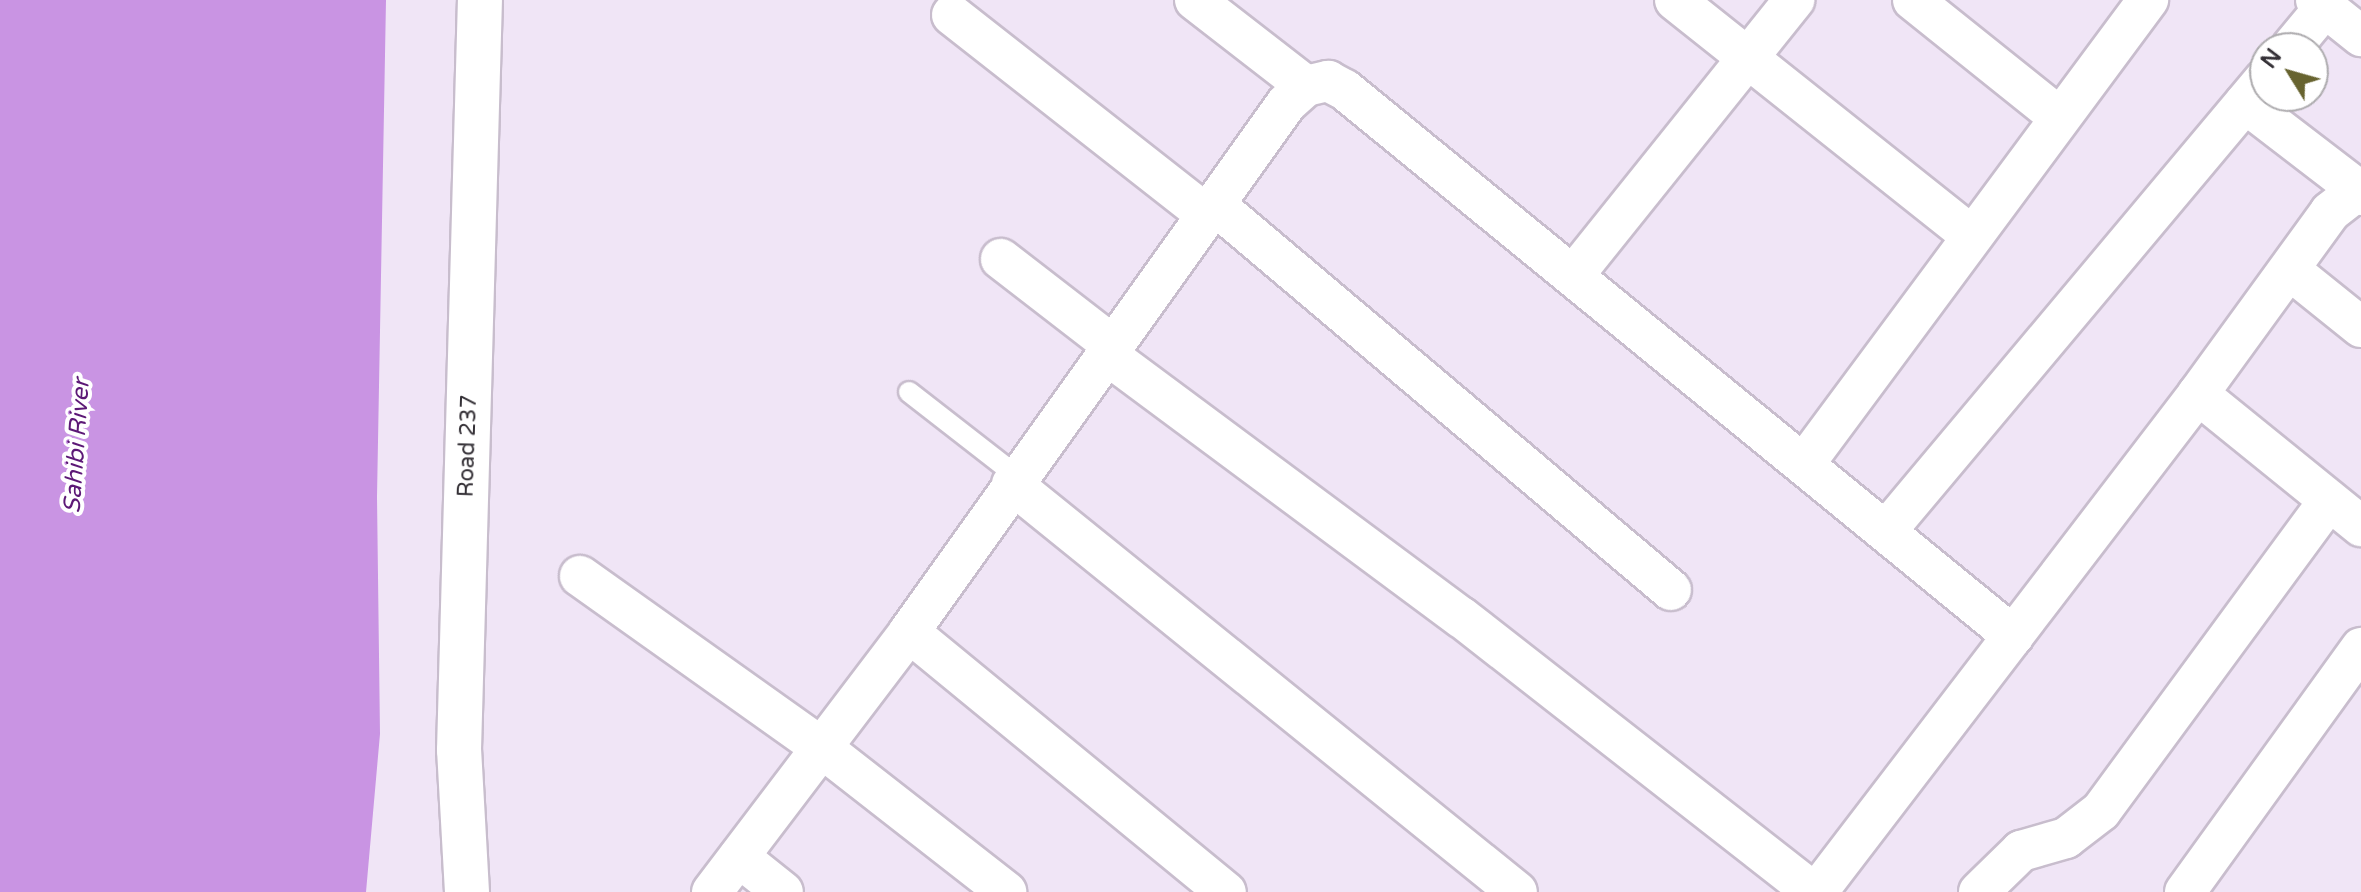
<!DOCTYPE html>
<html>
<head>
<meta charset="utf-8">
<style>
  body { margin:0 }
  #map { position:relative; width:2361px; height:892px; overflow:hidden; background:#f0e5f6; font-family:"Varela Round",sans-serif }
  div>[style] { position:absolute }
  .water>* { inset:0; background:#c994e3 }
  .roads { filter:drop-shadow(2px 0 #c8bdcd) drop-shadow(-2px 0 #c8bdcd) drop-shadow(0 2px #c8bdcd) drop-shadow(0 -2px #c8bdcd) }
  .service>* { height:20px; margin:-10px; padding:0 10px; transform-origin:10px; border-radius:10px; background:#fff }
  .minor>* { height:40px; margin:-20px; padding:0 20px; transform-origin:20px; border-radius:20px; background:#fff }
  .tertiary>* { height:44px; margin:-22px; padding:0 22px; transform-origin:22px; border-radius:22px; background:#fff }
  span { translate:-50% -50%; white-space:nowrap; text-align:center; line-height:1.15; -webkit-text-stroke:8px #fff; paint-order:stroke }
  .street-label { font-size:22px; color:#343036 }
  .water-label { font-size:24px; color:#5c1876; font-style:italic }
  .north { position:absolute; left:2249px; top:32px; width:80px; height:80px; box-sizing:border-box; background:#fff; border:2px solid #aeacaf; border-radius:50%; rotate:307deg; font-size:22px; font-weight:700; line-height:32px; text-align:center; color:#343036 }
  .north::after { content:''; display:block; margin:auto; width:28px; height:36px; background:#67632f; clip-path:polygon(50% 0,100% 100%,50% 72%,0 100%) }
</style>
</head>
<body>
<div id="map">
  <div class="water">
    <div style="clip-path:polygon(0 0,386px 0,377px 497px,380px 734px,366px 892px,0 892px)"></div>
  </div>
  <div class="roads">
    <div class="service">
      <div style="left:909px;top:392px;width:138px;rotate:37.9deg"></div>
    </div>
    <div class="minor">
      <div style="left:1195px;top:0;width:140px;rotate:37.8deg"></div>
      <div style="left:1675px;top:0;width:379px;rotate:38.5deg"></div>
      <div style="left:1913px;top:0;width:187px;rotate:38.7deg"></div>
      <div style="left:2316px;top:0;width:58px;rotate:38.7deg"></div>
      <div style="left:952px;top:15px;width:324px;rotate:38.1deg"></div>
      <div style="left:2291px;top:48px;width:53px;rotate:-50.3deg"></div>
      <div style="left:2245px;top:103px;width:146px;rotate:37.5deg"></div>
      <div style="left:1214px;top:204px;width:598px;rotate:40.19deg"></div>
      <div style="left:1001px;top:259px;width:144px;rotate:37.7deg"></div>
      <div style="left:2290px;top:270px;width:91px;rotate:38.8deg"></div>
      <div style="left:1573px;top:276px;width:354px;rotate:-51.3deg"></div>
      <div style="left:1109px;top:356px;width:438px;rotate:36.6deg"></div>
      <div style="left:1461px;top:617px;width:447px;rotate:38deg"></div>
      <div style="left:2198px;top:394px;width:210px;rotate:39deg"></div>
      <div style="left:1804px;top:464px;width:578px;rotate:-53.45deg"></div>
      <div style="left:1012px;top:484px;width:649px;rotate:38.94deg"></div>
      <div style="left:1886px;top:531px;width:590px;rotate:-50.02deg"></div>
      <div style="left:580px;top:576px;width:297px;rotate:35.4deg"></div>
      <div style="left:822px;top:748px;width:234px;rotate:38deg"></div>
      <div style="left:909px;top:632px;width:410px;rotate:39.4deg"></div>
      <div style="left:739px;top:857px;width:56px;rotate:38.5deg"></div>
      <div style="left:712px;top:892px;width:326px;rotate:-52.8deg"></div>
      <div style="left:909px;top:632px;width:649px;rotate:-54.47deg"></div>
      <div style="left:1286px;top:104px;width:27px;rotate:-42deg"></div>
      <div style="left:1306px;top:86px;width:23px;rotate:-13deg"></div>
      <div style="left:1328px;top:81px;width:19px;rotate:28deg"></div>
      <div style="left:1345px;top:90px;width:863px;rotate:39.26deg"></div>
      <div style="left:1817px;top:892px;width:627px;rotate:-52.58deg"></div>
      <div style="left:2198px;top:394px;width:225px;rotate:-54deg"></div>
      <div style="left:2330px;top:212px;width:29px;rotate:-38deg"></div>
      <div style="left:2353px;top:194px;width:8px;rotate:7deg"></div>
      <div style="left:1979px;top:892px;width:59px;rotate:-44.3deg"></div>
      <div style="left:2021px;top:851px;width:47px;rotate:-16.1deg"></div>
      <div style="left:2066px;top:838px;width:44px;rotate:-37.6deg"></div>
      <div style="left:2101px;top:811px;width:385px;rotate:-53.7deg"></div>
      <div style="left:2185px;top:892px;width:301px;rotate:-54.2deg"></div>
    </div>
    <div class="tertiary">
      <div style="left:467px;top:892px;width:142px;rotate:-93.2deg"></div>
      <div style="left:459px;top:750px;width:750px;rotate:-88.4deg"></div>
    </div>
  </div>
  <div class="street-label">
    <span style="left:468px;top:446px;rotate:-88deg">Road 237</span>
  </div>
  <div class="water-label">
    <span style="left:77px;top:446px;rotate:-86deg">Sahibi River</span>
  </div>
  <div class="north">N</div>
</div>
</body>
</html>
